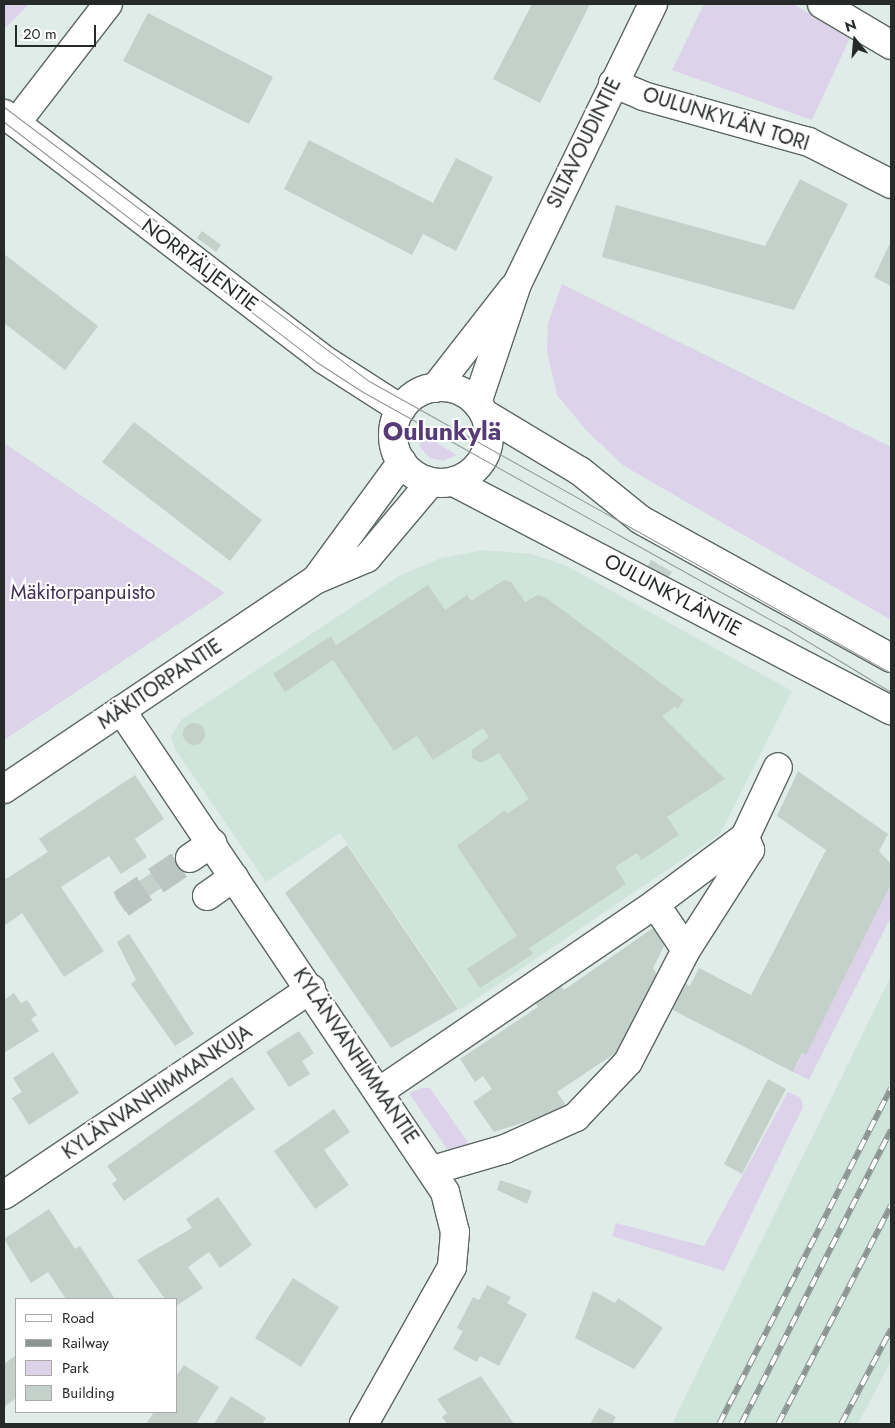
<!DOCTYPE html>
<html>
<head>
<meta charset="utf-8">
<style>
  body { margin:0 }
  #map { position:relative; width:895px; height:1428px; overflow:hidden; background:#e0ece7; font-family:Jost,sans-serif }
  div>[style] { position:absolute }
  .built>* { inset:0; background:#cfe4db }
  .green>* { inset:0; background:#dcd3eb }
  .building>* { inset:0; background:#c4d1cb }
  .round { border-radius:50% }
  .minor-tunnel>* { height:28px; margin-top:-14px; transform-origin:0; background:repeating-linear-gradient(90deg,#bbc5c1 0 28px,transparent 0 42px) }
  .roads { filter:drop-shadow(1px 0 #5c6762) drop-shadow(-1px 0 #5c6762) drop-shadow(0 1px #5c6762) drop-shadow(0 -1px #5c6762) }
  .minor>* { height:28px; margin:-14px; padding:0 14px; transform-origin:14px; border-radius:14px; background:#fff }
  .major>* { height:28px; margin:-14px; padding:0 14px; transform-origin:14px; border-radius:14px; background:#fff }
  .major>.ring { margin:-14px; padding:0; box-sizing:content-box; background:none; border:28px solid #fff; border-radius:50% }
  .tram>* { height:1px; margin:-0.5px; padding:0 0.5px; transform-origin:0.5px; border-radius:0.5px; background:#8c9591 }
  .rail>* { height:5.5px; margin-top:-2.75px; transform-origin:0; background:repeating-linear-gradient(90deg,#fff 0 11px,#8c9591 0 22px); box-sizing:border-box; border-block:1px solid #8c9591 }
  span { translate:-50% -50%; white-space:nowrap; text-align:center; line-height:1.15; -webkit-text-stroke:4px #fff; paint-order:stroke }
  .street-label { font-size:20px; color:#262b29 }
  .park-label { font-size:20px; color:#422f5a }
  .district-label { font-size:25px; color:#573b77; font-weight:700 }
  .frame { position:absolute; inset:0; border:5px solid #262b29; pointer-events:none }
  .legend { position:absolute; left:15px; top:1298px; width:162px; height:115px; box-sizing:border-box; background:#fff; border:1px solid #a8aaa9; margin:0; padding:6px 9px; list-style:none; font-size:15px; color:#262b29 }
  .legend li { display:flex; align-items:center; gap:10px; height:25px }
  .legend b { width:25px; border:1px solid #a8aaa9 }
  .north { position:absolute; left:830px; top:15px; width:50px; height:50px; -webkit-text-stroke:4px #fff; paint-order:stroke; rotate:343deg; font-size:14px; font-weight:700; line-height:20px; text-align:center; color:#262b29 }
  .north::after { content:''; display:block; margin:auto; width:18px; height:22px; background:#262b29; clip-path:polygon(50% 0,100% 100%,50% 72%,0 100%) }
  .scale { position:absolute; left:15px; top:25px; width:81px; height:22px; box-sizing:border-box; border:2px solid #262b29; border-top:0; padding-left:6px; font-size:15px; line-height:18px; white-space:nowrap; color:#262b29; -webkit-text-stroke:4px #fff; paint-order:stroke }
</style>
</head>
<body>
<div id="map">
  <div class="built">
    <div style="clip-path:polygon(484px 550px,531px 554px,565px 565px,792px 691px,720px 834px,460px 1010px,340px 833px,266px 882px,175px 749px,171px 737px,181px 720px,399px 576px,441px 558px)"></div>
    <div style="clip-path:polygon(891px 976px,891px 1361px,858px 1424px,672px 1424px)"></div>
  </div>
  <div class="green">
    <div style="clip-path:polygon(4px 4px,29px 4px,4px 29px)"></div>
    <div style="clip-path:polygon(704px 4px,793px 4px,850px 38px,812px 120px,672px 70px)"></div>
    <div style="clip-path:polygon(562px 284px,891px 447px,891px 620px,624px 466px,587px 431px,557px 395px,547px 352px,548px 323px)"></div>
    <div style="clip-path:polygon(425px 436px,457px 455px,443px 461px,430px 458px,419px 446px)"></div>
    <div style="clip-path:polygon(4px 443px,225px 593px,4px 740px)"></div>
    <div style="clip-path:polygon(891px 884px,891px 917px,809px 1080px,793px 1072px)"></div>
    <div style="clip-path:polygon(422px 1088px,430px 1088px,469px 1144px,449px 1152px,409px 1093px)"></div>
    <div style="clip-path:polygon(788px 1092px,801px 1098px,803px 1107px,724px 1271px,612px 1236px,616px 1223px,704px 1246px)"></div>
  </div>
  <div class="building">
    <div style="clip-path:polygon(532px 4px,590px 4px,540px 103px,493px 79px)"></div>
    <div style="clip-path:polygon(148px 13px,273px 77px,249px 124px,123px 61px)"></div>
    <div style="clip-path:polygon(309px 140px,433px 203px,456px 158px,493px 177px,456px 251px,423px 234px,412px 255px,284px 189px)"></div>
    <div style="clip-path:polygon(800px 179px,848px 204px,794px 310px,602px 257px,616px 205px,765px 246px)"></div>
    <div style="clip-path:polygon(202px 231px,221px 245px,216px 252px,197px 238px)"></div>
    <div style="clip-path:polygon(891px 241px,891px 286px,874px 277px)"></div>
    <div style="clip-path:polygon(4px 254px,98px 326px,65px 370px,4px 323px)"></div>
    <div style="clip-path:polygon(134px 422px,262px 520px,230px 561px,102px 462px)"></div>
    <div style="clip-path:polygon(651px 560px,672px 572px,667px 579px,647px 568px)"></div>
    <div style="clip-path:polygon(504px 580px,511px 582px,525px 602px,538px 595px,545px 597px,684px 700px,678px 709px,675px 706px,662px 716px,725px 779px,667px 817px,679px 835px,641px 860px,637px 853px,615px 867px,626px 884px,529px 948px,533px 954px,480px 988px,467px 969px,517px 936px,457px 846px,505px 810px,507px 814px,529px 799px,499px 753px,481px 763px,472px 758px,472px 750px,489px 737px,486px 733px,483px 728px,433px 760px,417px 736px,394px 751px,333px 660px,285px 692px,273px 674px,331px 636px,336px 645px,428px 585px,445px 610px,467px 595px,471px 601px)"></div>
    <div class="round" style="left:183px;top:723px;width:22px;height:22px"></div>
    <div style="clip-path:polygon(798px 771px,888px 834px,879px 851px,891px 864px,891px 884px,806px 1055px,802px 1053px,793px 1072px,667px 1007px,680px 981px,690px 986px,699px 968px,751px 995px,826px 850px,777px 816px)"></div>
    <div style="clip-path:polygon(135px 775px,164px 819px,135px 839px,147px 857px,121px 874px,109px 856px,61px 887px,104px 951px,64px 977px,22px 913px,4px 926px,4px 875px,6px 879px,48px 852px,39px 839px)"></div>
    <div style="clip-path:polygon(347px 845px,458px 1009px,391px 1048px,285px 893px)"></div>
    <div style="clip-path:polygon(185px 851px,195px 866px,125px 912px,115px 897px)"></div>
    <div style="clip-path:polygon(653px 928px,665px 944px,653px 968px,659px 978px,623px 1048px,557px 1092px,568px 1108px,494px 1132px,473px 1102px,492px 1089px,483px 1076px,475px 1082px,460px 1059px,538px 1007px,535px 1003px,561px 986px,564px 990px)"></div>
    <div style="clip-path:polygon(129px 934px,194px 1034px,175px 1046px,131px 984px,136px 980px,117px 942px)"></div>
    <div style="clip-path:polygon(14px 993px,21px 1003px,27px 1000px,37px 1015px,31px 1019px,39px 1031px,4px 1053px,4px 1000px)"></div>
    <div style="clip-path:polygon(299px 1031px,314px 1053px,302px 1061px,310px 1074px,289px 1087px,266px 1052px)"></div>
    <div style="clip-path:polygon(53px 1052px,79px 1093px,29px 1125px,12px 1098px,22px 1092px,13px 1078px)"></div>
    <div style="clip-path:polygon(232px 1077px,255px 1109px,124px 1201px,112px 1184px,117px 1180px,107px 1166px)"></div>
    <div style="clip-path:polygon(768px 1079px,786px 1089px,742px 1174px,724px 1164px)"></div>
    <div style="clip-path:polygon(334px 1109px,350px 1132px,324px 1150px,349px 1185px,315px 1209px,274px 1151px)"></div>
    <div style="clip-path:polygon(500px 1180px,532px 1191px,527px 1204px,497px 1190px)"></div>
    <div style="clip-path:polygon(218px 1197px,252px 1245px,220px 1268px,209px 1252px,188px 1267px,203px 1288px,176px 1306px,176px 1299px,165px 1299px,137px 1260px,192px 1228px,186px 1219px)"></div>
    <div style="clip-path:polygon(49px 1209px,75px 1249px,80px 1246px,115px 1299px,66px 1299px,48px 1272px,31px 1283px,4px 1239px)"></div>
    <div style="clip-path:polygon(293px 1278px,339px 1307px,301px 1367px,255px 1338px)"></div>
    <div style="clip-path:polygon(487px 1285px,511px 1297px,507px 1303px,527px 1314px,499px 1366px,480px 1356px,477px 1362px,453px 1349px,463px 1331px,457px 1328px,473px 1297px,479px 1300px)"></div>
    <div style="clip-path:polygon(593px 1291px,615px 1303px,618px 1298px,663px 1328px,634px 1369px,575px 1338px)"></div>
    <div style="clip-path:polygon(16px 1355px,16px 1398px,4px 1407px,4px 1364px)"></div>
    <div style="clip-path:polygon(184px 1365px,219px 1387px,196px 1424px,151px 1424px,147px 1422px,154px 1412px,176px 1412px,176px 1376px)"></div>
    <div style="clip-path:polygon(481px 1376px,514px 1424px,447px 1424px,442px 1417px,447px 1413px,437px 1399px)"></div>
    <div style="clip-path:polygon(231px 1396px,266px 1418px,262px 1424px,214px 1424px)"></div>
    <div style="clip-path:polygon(599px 1408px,616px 1417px,612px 1424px,590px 1424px)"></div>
  </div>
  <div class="minor-tunnel">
    <div style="left:121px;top:904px;width:83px;rotate:-33.7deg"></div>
  </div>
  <div class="roads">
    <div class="minor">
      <div style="left:822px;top:4px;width:80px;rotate:30.7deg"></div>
      <div style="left:613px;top:83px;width:33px;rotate:23deg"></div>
      <div style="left:643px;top:96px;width:172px;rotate:15.5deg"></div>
      <div style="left:809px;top:142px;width:92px;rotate:27.1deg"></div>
      <div style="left:4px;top:114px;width:402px;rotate:37.5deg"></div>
      <div style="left:323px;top:359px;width:93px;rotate:32.7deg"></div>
      <div style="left:16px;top:123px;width:150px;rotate:-52.3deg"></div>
      <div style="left:317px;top:578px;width:144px;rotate:-53.8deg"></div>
      <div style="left:121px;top:710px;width:581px;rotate:56.09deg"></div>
      <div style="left:445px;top:1192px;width:41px;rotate:76deg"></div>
      <div style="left:455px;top:1232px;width:35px;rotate:95deg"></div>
      <div style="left:452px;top:1267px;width:180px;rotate:119.3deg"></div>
      <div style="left:4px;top:789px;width:377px;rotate:-33.9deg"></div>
      <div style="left:317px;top:579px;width:54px;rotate:-22.8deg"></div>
      <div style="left:367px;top:558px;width:99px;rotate:-49.9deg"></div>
      <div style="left:190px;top:858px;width:27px;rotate:-34deg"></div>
      <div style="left:207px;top:896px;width:33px;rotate:-35deg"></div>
      <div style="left:655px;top:904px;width:112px;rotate:-36.7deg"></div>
      <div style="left:745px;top:837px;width:77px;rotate:-64.8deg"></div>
      <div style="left:686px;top:950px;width:119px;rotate:-57.4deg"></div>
      <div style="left:750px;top:850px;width:14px;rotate:-111deg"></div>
      <div style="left:380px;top:1091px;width:333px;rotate:-34.2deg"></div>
      <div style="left:655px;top:904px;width:55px;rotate:56deg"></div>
      <div style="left:686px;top:950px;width:126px;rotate:117.4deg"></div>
      <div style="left:628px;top:1062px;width:76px;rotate:133.4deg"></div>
      <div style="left:576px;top:1117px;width:78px;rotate:155.7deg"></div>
      <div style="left:505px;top:1149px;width:75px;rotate:163.7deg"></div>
      <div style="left:4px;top:1195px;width:370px;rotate:-33.9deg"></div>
    </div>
    <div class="major">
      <div class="ring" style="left:393px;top:387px;width:68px;height:68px"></div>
      <div style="left:435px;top:388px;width:127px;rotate:-52deg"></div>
      <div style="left:477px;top:403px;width:126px;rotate:-71.4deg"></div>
      <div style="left:517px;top:284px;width:311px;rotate:-64.1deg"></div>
      <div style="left:485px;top:414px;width:111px;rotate:31deg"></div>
      <div style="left:580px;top:471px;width:78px;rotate:38.8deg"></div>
      <div style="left:641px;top:520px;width:286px;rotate:28.9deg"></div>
      <div style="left:454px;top:482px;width:493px;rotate:27.6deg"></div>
    </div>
  </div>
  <div class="tram">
    <div style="left:4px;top:107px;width:456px;rotate:36.9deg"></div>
    <div style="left:369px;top:381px;width:598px;rotate:29.22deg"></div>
    <div style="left:4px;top:122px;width:392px;rotate:37.5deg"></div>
    <div style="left:315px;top:361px;width:57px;rotate:32.9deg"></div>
    <div style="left:363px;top:392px;width:482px;rotate:29.2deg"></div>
    <div style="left:784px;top:627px;width:125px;rotate:31.3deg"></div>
  </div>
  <div class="rail">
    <div style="left:719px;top:1424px;width:377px;rotate:-62.9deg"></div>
    <div style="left:741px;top:1424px;width:330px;rotate:-63deg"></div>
    <div style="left:778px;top:1424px;width:246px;rotate:-62.7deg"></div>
    <div style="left:841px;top:1424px;width:107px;rotate:-62.2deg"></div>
  </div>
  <div class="street-label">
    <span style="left:726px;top:119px;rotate:17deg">OULUNKYLÄN TORI</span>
    <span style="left:584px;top:143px;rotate:-64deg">SILTAVOUDINTIE</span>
    <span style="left:200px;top:265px;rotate:37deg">NORRTÄLJENTIE</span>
    <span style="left:673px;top:595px;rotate:28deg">OULUNKYLÄNTIE</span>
    <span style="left:160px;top:684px;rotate:-34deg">MÄKITORPANTIE</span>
    <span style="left:356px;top:1056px;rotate:56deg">KYLÄNVANHIMMANTIE</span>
    <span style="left:157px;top:1092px;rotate:-34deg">KYLÄNVANHIMMANKUJA</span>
  </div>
  <div class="park-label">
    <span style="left:83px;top:592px">Mäkitorpanpuisto</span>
  </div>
  <div class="district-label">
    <span style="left:442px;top:431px">Oulunkylä</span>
  </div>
  <div class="frame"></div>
  <ul class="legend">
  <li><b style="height:6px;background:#fff"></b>Road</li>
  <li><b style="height:6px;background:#8c9591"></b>Railway</li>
  <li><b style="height:14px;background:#dcd3eb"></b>Park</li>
  <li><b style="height:14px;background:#c4d1cb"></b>Building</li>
  </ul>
  <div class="north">N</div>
  <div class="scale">20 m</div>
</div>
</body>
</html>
